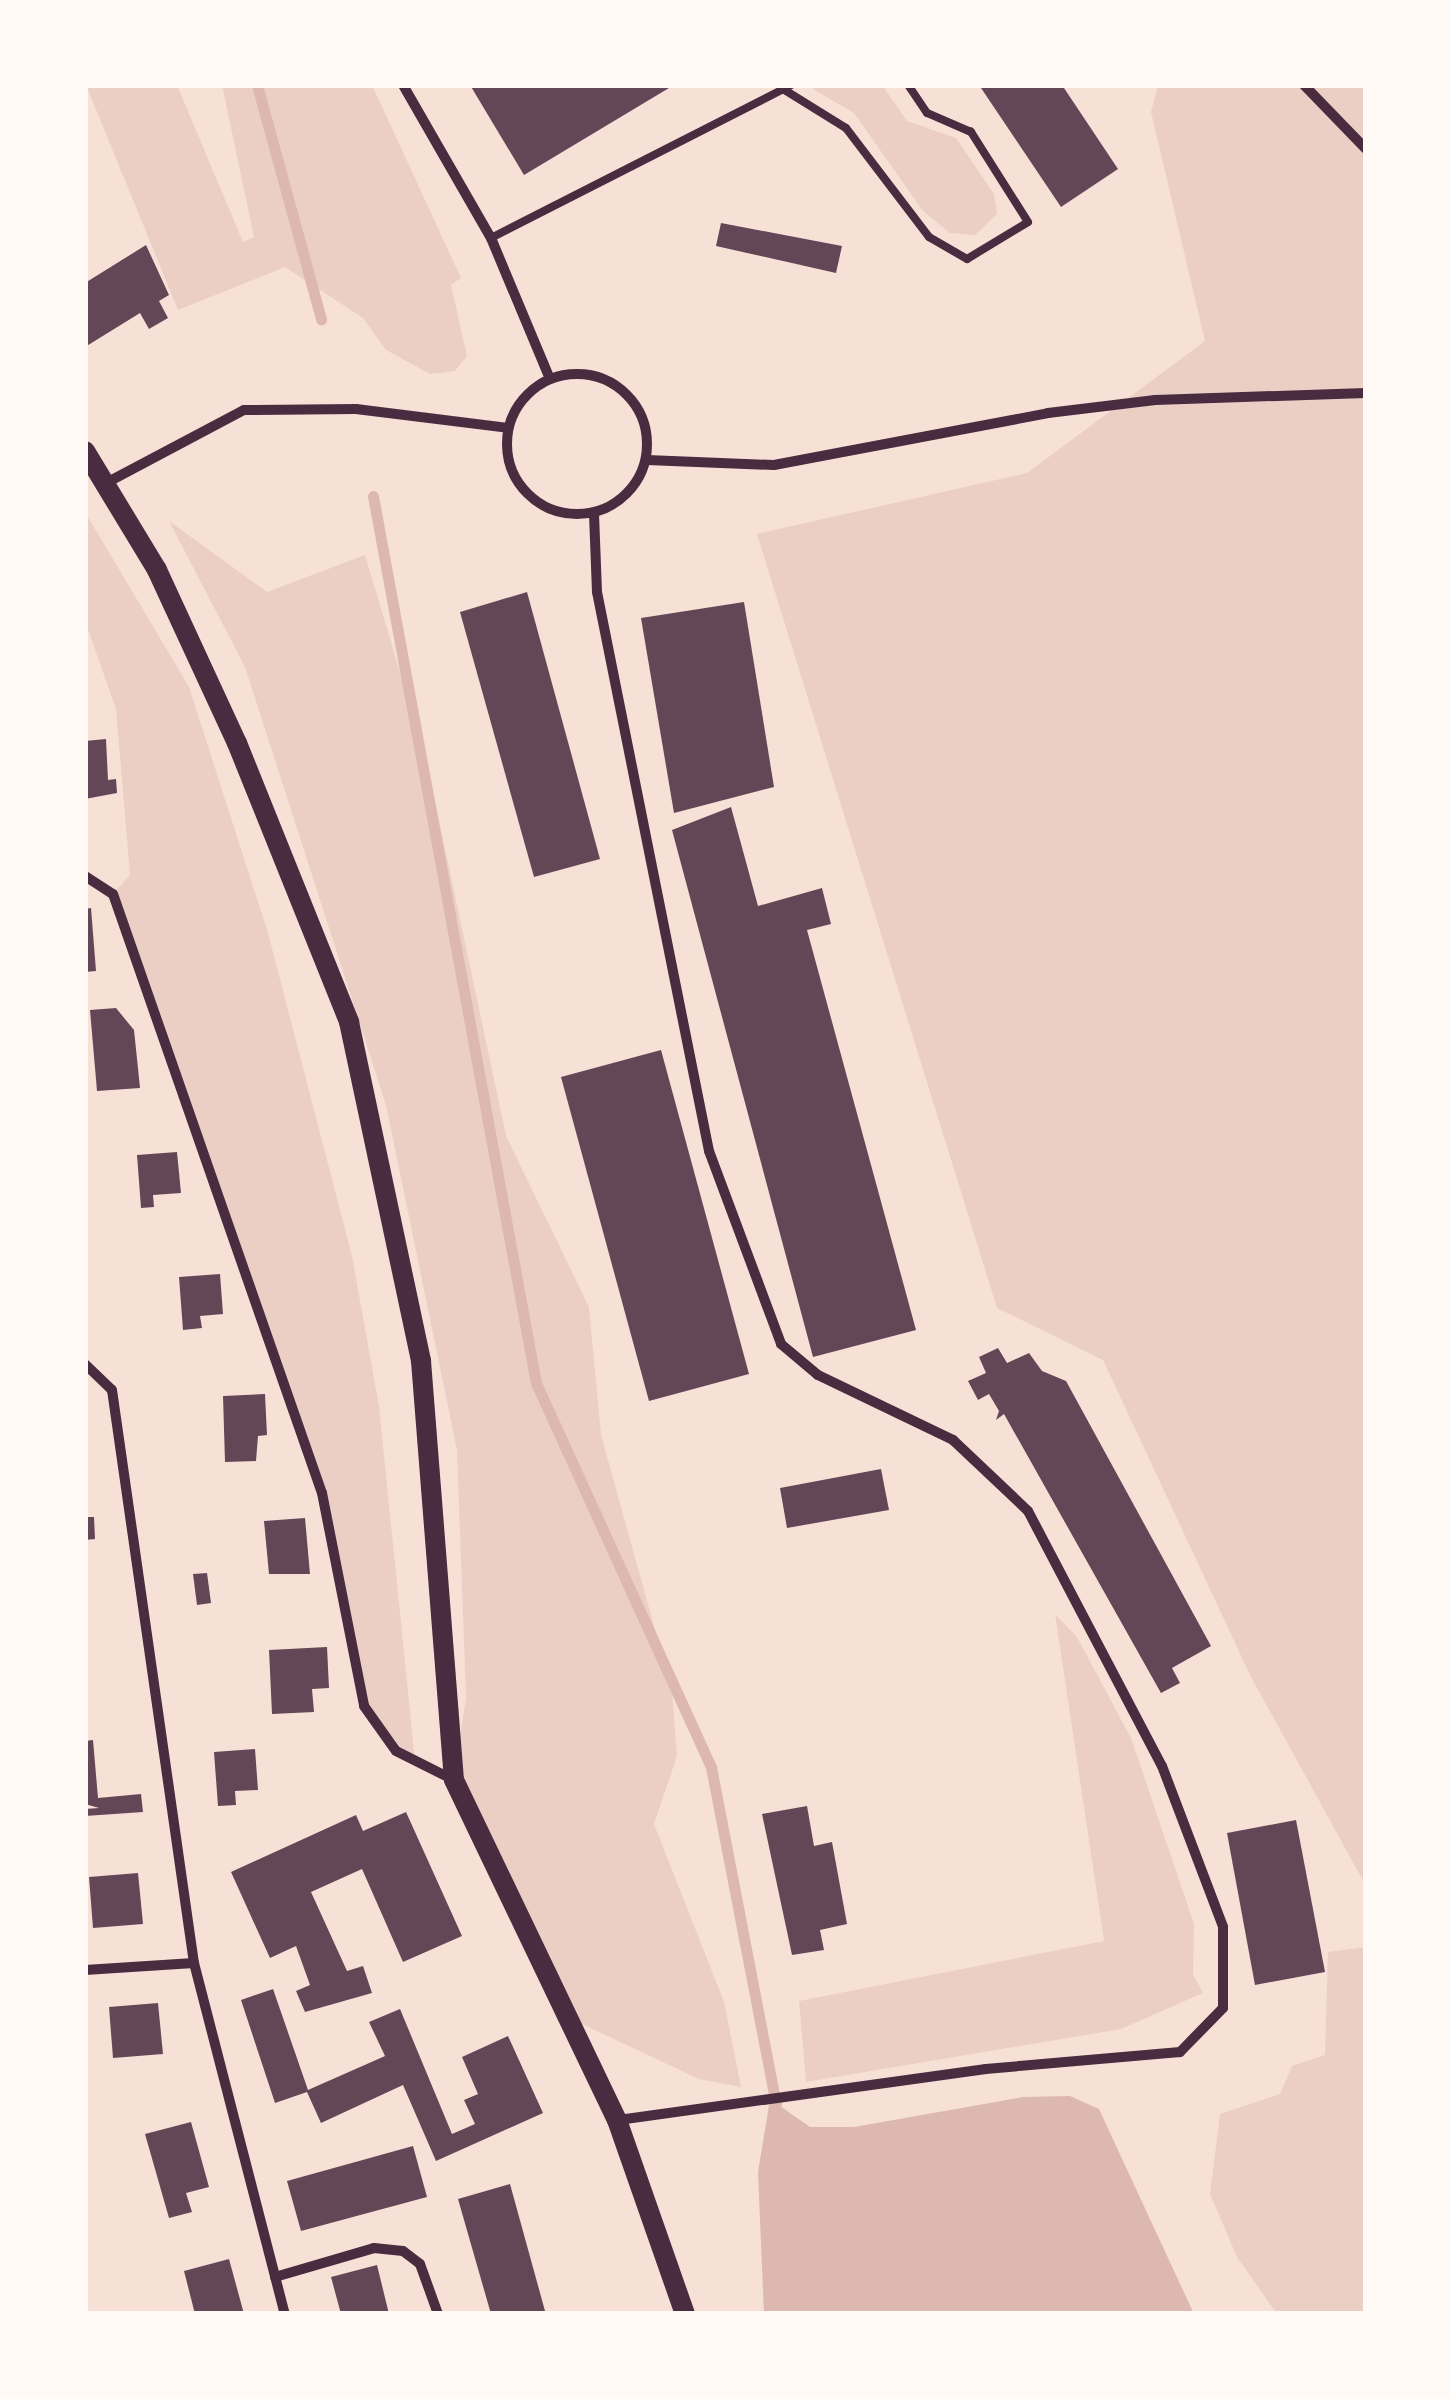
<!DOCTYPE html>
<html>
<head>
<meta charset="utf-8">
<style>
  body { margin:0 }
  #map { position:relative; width:1451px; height:2399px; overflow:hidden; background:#f7e1d7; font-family:"Alegreya Sans",sans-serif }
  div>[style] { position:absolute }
  .green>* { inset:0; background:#ebcfc5 }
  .water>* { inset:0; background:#dcb8b0 }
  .stream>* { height:11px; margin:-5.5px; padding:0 5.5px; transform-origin:5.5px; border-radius:5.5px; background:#dcb8b0 }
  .building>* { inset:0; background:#644757 }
  .service>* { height:8px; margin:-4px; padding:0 4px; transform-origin:4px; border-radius:4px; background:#4a2c40 }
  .minor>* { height:10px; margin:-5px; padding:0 5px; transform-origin:5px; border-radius:5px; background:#4a2c40 }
  .minor>.ring { margin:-5px; padding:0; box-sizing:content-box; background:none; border:10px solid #4a2c40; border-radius:50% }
  .secondary>* { height:20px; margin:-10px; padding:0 10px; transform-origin:10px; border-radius:10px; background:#4a2c40 }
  span { translate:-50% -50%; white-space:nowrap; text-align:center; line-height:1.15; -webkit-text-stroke:10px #fffaf5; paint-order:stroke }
  .frame { position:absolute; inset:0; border:88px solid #fffaf5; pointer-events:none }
</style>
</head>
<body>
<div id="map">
  <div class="green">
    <div style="clip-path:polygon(86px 85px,177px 85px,243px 242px,254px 237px,222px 85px,372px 85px,461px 278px,451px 285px,467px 356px,455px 371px,430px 374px,386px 350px,363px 318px,285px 267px,178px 310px)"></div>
    <div style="clip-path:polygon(819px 85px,882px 85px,907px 121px,956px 138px,994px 194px,997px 214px,975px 235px,950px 233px,923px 211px,854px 113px,813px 89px)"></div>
    <div style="clip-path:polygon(1158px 85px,1366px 85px,1366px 1886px,1251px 1677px,1103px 1360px,997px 1308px,757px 534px,1027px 473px,1205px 341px,1151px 112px)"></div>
    <div style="clip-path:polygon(85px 512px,189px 687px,268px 933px,352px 1256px,379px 1406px,415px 1761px,396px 1751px,364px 1706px,322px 1493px,113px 894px,130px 875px,116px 709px,85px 621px)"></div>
    <div style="clip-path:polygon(169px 521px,267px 592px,365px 555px,426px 759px,506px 1136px,589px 1307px,601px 1435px,672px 1691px,677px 1756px,654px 1824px,724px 2002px,741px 2087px,699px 2079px,567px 2017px,454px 1780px,466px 1698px,457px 1450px,386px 1105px,245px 667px)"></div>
    <div style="clip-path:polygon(1055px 1614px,1077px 1637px,1131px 1738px,1194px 1924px,1193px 1975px,1203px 1993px,1121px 2029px,806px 2082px,799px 2001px,1104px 1941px)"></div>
    <div style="clip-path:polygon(1366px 1947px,1366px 2314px,1277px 2314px,1237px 2257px,1210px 2194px,1220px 2114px,1280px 2094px,1292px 2066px,1325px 2055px,1328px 1952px)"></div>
  </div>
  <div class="water">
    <div style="clip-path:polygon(1070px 2096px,1099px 2109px,1194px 2314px,764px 2314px,758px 2172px,770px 2099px,810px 2127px,854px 2127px,1023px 2097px)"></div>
  </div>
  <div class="stream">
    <div style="left:257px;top:85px;width:243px;rotate:74.7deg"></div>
    <div style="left:373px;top:496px;width:902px;rotate:79.59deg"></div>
    <div style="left:536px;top:1383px;width:422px;rotate:65.5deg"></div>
    <div style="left:711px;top:1767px;width:343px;rotate:79.1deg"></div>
  </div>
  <div class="building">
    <div style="clip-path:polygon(470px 85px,674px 85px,524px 175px)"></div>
    <div style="clip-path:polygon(979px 85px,1062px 85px,1118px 169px,1061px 207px)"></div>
    <div style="clip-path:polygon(721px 223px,842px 246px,836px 273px,716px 246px)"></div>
    <div style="clip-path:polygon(146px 245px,169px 295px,159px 301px,168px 318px,149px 329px,140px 313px,85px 347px,85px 283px)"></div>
    <div style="clip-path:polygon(527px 592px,600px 859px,534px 877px,460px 612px)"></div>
    <div style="clip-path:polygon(744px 602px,774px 787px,674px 813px,641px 618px)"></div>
    <div style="clip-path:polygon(106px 739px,108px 780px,116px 779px,117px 793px,85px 799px,85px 741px)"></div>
    <div style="clip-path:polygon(731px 807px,758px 906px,822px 888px,831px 924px,807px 930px,916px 1330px,813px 1357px,672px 830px)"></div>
    <div style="clip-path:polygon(91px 908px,96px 971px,85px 972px,85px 909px)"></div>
    <div style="clip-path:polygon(116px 1008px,134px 1030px,140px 1088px,97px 1091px,90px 1010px)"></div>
    <div style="clip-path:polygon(661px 1050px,749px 1374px,649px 1401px,561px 1077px)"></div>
    <div style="clip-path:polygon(177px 1152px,181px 1193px,153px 1195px,154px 1207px,141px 1208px,137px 1155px)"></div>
    <div style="clip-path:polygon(220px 1274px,223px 1314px,200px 1316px,202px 1328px,183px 1330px,179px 1277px)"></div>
    <div style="clip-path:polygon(998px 1348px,1007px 1363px,1029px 1353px,1042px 1371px,1066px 1381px,1211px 1646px,1172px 1668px,1180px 1683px,1161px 1693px,1004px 1414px,996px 1420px,999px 1411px,989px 1394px,978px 1400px,968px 1381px,986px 1373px,979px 1357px)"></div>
    <div style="clip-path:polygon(265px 1394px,267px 1435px,258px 1436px,256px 1461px,225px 1462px,223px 1396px)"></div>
    <div style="clip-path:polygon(881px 1469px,889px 1510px,787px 1528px,780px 1488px)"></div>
    <div style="clip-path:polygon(85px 1517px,94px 1517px,95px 1539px,85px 1540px)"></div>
    <div style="clip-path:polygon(305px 1518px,310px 1574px,269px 1574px,264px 1521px)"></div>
    <div style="clip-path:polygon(207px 1573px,211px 1603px,197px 1605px,193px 1574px)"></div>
    <div style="clip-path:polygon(327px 1647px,329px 1688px,312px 1689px,314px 1712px,272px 1714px,269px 1650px)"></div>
    <div style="clip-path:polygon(93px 1740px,98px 1798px,141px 1794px,143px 1812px,85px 1816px,85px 1809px,99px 1808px,85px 1804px,85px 1741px)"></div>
    <div style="clip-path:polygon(255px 1749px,258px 1790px,235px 1791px,236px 1805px,218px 1806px,214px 1752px)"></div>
    <div style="clip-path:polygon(807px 1806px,814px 1846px,832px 1842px,847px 1924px,820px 1930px,824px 1950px,792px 1955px,762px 1814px)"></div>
    <div style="clip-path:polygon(406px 1812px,462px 1936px,403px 1962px,362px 1869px,311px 1892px,347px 1971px,363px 1966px,372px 1993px,305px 2012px,296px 1991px,310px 1985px,296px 1946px,270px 1958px,231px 1872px,356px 1815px,363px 1831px)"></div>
    <div style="clip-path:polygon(1296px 1820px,1325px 1972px,1255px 1985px,1227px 1833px)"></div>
    <div style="clip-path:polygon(138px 1873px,143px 1924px,93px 1928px,89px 1877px)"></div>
    <div style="clip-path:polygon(273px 1989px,308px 2090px,385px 2056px,369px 2022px,400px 2009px,452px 2134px,475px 2124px,464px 2100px,478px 2094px,462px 2057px,508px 2036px,543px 2113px,436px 2161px,403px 2085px,321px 2123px,307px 2092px,275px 2103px,241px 2000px)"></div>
    <div style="clip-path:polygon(158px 2003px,163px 2054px,113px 2058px,109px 2007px)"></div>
    <div style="clip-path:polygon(191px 2122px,209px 2187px,186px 2193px,192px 2212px,169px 2218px,145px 2134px)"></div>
    <div style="clip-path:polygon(413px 2146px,427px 2197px,301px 2231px,287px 2181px)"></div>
    <div style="clip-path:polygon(510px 2184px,545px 2311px,535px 2314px,491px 2314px,458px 2199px)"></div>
    <div style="clip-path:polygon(229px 2259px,244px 2314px,195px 2314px,184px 2271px)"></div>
    <div style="clip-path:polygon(377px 2265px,389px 2314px,341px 2314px,331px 2277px)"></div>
  </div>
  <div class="service">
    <div style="left:783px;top:89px;width:74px;rotate:31.8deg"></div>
    <div style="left:846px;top:128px;width:137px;rotate:52.7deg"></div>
    <div style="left:929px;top:237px;width:44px;rotate:30.1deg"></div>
    <div style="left:967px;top:259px;width:71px;rotate:-31.2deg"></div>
    <div style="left:1028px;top:222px;width:107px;rotate:-122.3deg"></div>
    <div style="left:971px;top:132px;width:48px;rotate:-156.6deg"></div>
    <div style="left:927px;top:113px;width:34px;rotate:-124deg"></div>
    <div style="left:491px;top:238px;width:337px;rotate:-27deg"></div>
  </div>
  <div class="minor">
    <div style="left:403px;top:85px;width:177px;rotate:60.1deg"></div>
    <div style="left:491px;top:238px;width:153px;rotate:67.3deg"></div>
    <div style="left:1304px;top:85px;width:89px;rotate:45.9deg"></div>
    <div class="ring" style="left:507px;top:374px;width:130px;height:130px"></div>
    <div style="left:647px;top:460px;width:127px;rotate:2.3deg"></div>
    <div style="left:774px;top:465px;width:279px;rotate:-10.7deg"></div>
    <div style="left:1048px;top:413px;width:108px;rotate:-6.9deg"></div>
    <div style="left:1155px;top:400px;width:211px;rotate:-1.9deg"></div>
    <div style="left:108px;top:482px;width:154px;rotate:-27.9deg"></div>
    <div style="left:244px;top:410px;width:112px;rotate:-0.5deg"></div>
    <div style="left:356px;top:409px;width:153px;rotate:7.1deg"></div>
    <div style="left:594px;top:514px;width:78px;rotate:87.8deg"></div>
    <div style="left:597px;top:592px;width:570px;rotate:78.67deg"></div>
    <div style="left:709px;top:1151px;width:206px;rotate:69.5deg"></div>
    <div style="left:781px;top:1344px;width:48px;rotate:40deg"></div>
    <div style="left:818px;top:1375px;width:150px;rotate:25.7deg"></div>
    <div style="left:953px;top:1440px;width:103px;rotate:43.4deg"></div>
    <div style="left:1028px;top:1511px;width:288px;rotate:62.3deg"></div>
    <div style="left:1162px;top:1766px;width:172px;rotate:69.2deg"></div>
    <div style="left:1223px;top:1927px;width:81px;rotate:90deg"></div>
    <div style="left:1223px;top:2008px;width:62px;rotate:134.3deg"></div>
    <div style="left:1180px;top:2052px;width:195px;rotate:175deg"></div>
    <div style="left:986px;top:2069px;width:373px;rotate:172.1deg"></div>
    <div style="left:85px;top:876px;width:33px;rotate:33deg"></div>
    <div style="left:113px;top:894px;width:634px;rotate:70.77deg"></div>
    <div style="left:322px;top:1493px;width:217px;rotate:78.8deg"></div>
    <div style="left:364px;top:1706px;width:55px;rotate:54.6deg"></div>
    <div style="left:396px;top:1751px;width:65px;rotate:26.6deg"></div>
    <div style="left:85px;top:1364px;width:37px;rotate:44deg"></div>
    <div style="left:112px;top:1390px;width:579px;rotate:81.86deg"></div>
    <div style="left:194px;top:1963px;width:363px;rotate:75.5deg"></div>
    <div style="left:85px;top:1970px;width:109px;rotate:-3.7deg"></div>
    <div style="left:275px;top:2277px;width:103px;rotate:-16.3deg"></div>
    <div style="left:374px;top:2248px;width:29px;rotate:6deg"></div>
    <div style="left:403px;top:2251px;width:21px;rotate:37deg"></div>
    <div style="left:420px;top:2264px;width:53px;rotate:70.2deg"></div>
  </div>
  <div class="secondary">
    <div style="left:85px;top:451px;width:139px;rotate:58.8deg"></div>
    <div style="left:157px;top:570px;width:191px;rotate:65.2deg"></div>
    <div style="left:237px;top:743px;width:301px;rotate:68.1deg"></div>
    <div style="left:349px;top:1022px;width:347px;rotate:78deg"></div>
    <div style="left:421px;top:1361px;width:420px;rotate:85.5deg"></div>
    <div style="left:454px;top:1780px;width:377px;rotate:64.4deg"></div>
    <div style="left:617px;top:2120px;width:206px;rotate:70.7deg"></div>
  </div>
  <div class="frame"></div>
</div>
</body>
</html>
